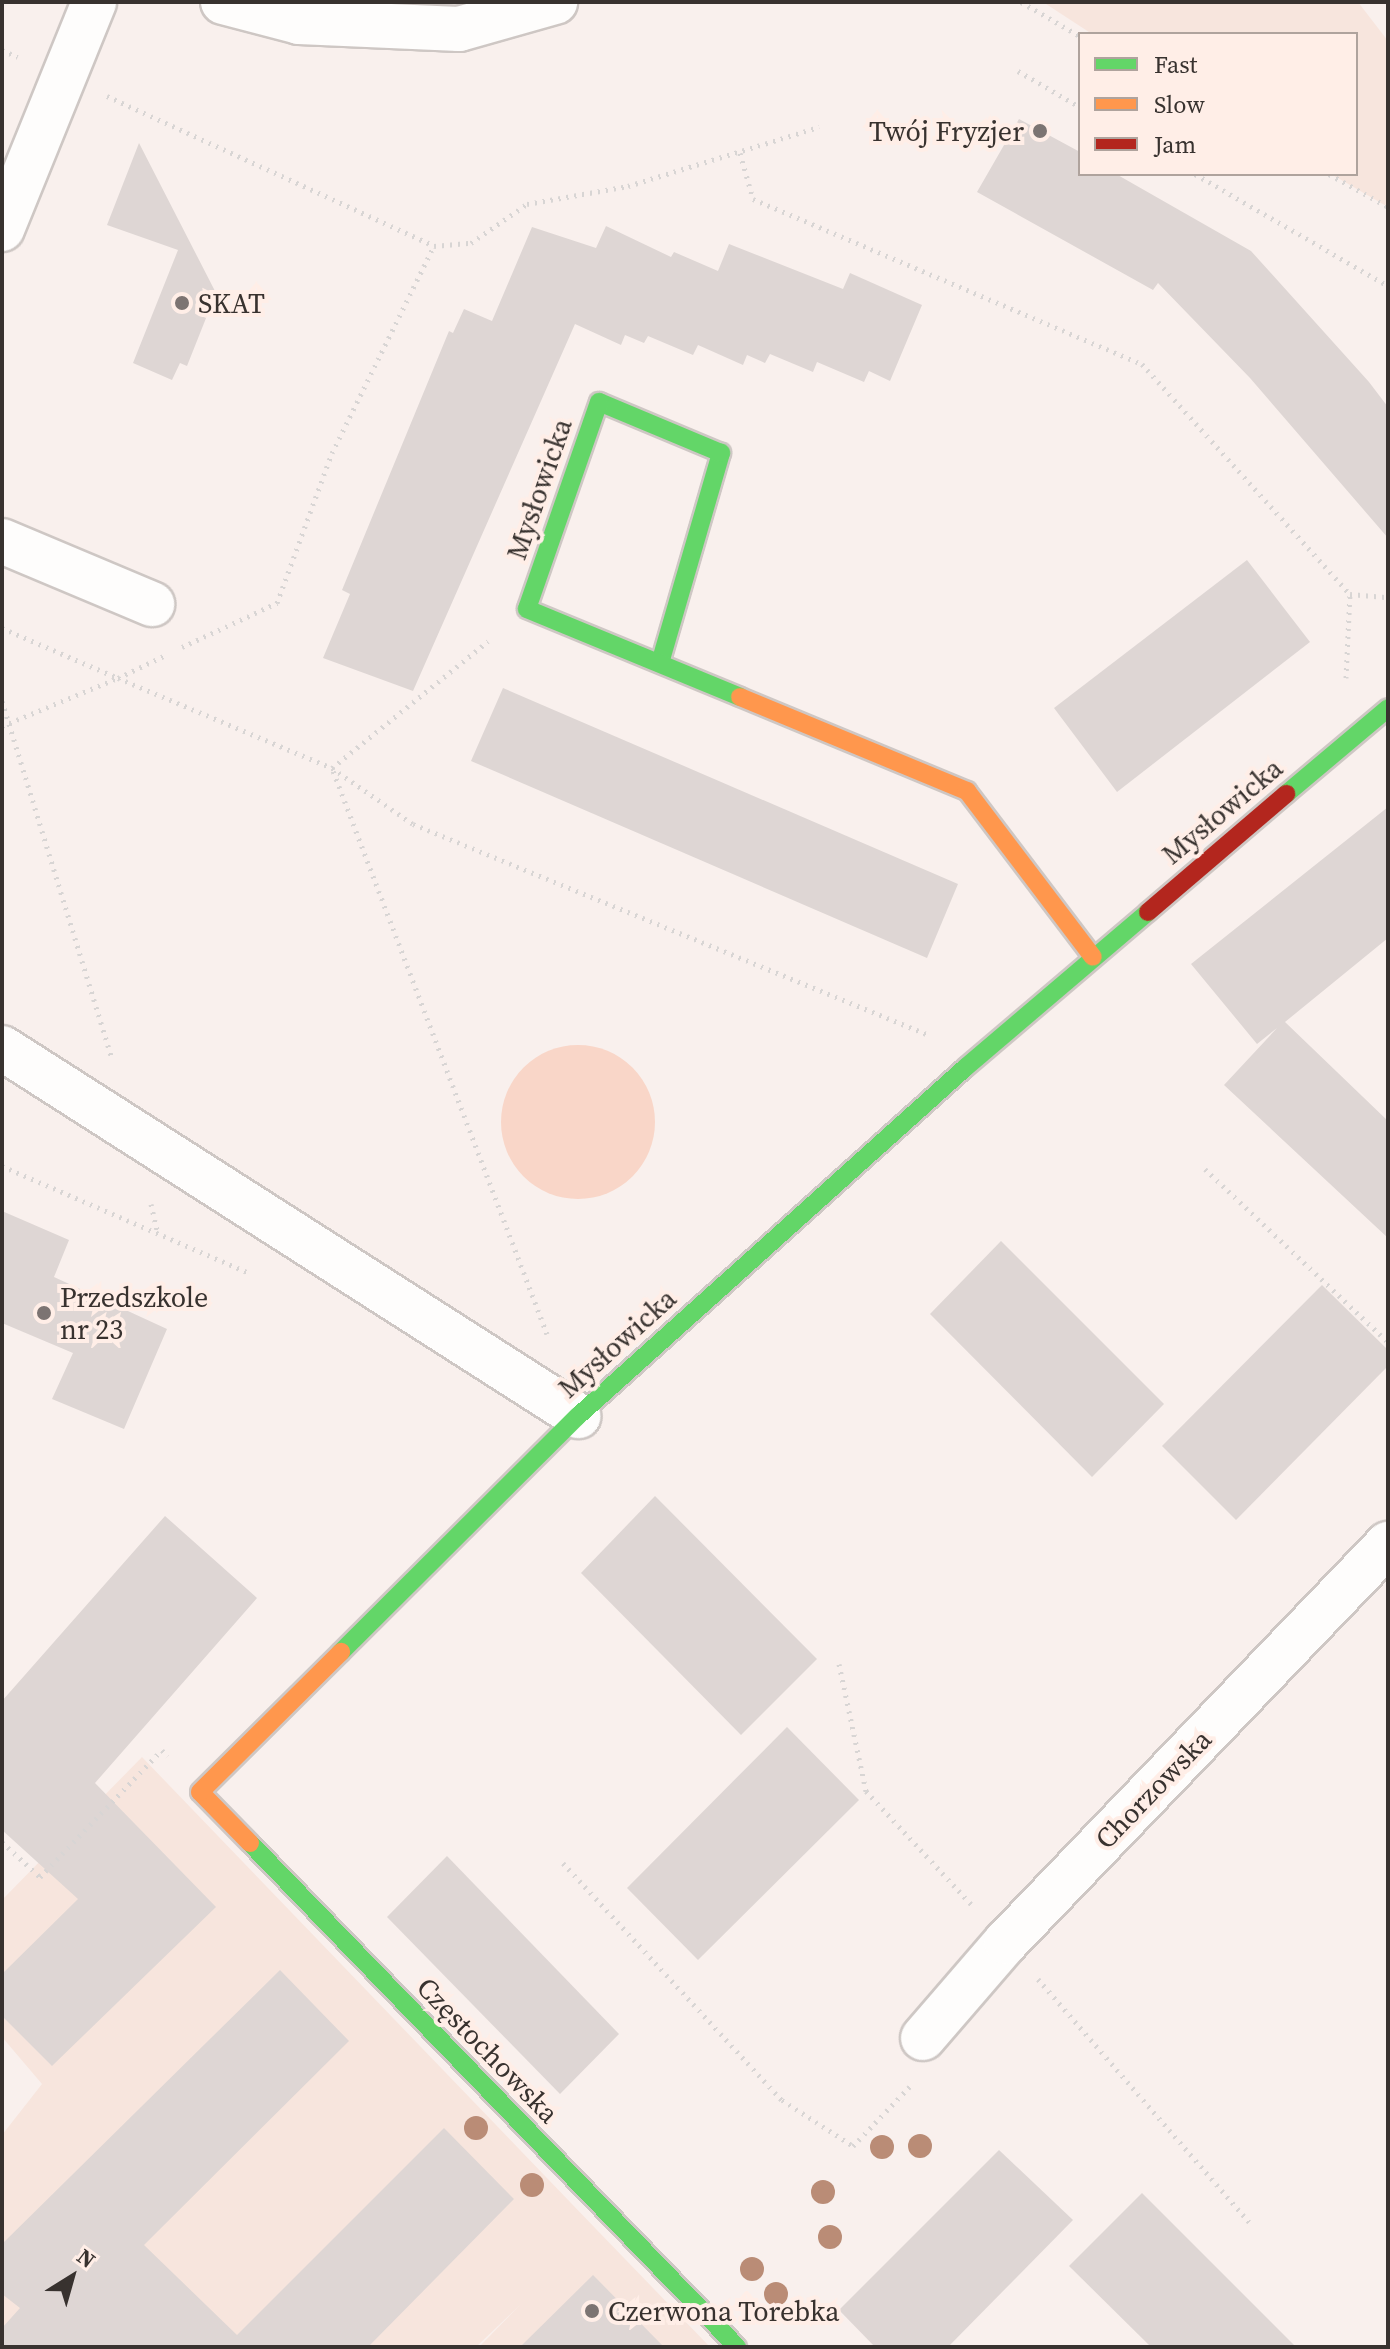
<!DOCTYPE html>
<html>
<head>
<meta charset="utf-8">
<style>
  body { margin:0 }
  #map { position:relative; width:1390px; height:2349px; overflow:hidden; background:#f9f0ed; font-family:"Source Serif 4",serif }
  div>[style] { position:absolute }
  .built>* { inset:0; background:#f7e5dd }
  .green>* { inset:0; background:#f9d6c8 }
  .round { border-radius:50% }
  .building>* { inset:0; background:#ded6d4 }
  .path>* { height:5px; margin-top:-2.5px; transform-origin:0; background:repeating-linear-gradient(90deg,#d8d5d4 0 2px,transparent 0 8px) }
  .roads { filter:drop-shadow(2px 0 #cec7c4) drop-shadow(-2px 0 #cec7c4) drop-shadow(0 2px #cec7c4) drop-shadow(0 -2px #cec7c4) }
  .street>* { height:44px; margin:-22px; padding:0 22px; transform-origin:22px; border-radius:22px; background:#fefdfc }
  .fast>* { height:18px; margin:-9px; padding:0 9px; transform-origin:9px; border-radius:9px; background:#63d668 }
  .slow>* { height:18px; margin:-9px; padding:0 9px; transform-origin:9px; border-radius:9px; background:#ff974d }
  .jam>* { height:18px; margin:-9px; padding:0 9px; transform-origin:9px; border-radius:9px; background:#b3261e }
  .trees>* { width:24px; height:24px; margin:-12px; border-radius:50%; background:#ba8c76 }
  .dots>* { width:22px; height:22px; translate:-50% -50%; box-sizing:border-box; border:4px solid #ffeee7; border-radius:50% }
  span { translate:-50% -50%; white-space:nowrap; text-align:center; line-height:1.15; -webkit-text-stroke:8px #ffeee7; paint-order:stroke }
  .poi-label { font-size:28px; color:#38322f }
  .right { translate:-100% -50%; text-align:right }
  .left { translate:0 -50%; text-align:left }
  .street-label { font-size:28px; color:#38322f }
  .frame { position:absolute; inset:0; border:4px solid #38322f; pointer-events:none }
  .legend { position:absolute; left:1078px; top:32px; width:280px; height:144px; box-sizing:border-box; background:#ffeee7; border:2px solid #afa39d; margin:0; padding:10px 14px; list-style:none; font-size:24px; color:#38322f }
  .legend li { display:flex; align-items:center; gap:16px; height:40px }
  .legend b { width:40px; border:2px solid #afa39d }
  .north { position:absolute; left:32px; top:2237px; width:80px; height:80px; -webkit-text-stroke:6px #ffeee7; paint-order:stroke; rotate:37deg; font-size:22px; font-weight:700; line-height:32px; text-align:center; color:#38322f }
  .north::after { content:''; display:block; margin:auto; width:28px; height:36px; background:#38322f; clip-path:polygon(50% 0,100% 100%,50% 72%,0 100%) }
</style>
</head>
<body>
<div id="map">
  <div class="built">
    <div style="clip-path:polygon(1043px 2px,1358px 2px,1388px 41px,1388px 207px,1331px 174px,1356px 174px,1356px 34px,1092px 34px)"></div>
    <div style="clip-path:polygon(142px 1757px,596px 2229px,710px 2347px,479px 2347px,520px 2305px,476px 2347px,2px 2347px,2px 2135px,42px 2084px,2px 2037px,2px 1900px)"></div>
  </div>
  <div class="green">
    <div class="round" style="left:501px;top:1045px;width:154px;height:154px"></div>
  </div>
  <div class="building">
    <div style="clip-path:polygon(1019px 119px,1080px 152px,1080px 174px,1116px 174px,1251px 251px,1369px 382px,1388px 407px,1388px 538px,1250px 378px,1158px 283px,1153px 290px,977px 192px)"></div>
    <div style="clip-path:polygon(139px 143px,216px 293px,187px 366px,180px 363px,172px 380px,133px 363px,178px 250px,107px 225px)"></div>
    <div style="clip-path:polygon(606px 226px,671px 257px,674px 252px,718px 271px,729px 244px,843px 289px,850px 273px,922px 305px,890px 381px,869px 371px,864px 382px,817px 362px,813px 372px,770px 354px,765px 363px,747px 355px,743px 365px,698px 345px,693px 355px,648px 336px,644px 343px,625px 335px,621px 345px,575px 324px,413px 691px,323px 658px,350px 594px,342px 590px,449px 331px,453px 333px,464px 309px,492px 321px,532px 227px,596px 248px)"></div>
    <div style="clip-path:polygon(1247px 560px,1310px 642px,1117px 792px,1054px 708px)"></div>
    <div style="clip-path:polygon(503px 688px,958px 884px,927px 958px,471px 761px)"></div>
    <div style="clip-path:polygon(1388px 807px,1388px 938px,1285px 1022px,1388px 1121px,1388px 1238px,1224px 1085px,1277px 1028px,1257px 1044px,1191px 964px)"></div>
    <div style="clip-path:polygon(2px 1211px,69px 1240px,54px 1277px,167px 1329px,124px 1429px,52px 1399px,73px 1353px,2px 1323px)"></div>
    <div style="clip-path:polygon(1001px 1241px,1164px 1404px,1092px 1477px,930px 1314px)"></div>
    <div style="clip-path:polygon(1322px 1285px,1388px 1350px,1388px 1366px,1236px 1520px,1162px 1446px)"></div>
    <div style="clip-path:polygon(655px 1496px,817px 1659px,741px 1735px,581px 1573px)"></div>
    <div style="clip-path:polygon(165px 1516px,257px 1598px,95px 1783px,216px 1907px,52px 2066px,2px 2016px,2px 1974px,78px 1899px,2px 1830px,2px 1701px)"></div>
    <div style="clip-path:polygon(787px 1727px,859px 1800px,698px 1960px,627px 1888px)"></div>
    <div style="clip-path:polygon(447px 1856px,619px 2034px,560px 2094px,387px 1917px)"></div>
    <div style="clip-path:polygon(280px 1970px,349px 2041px,144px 2245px,237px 2335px,444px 2128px,514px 2199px,368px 2347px,2px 2347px,2px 2328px,20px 2308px,2px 2294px,2px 2244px)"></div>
    <div style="clip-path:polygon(999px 2150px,1073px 2220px,948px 2347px,875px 2347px,839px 2310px)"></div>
    <div style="clip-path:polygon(1142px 2193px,1296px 2347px,1151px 2347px,1069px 2266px)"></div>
    <div style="clip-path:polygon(593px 2275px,664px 2347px,520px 2347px)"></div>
  </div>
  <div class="path">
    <div style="left:1021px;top:2px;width:68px;rotate:30deg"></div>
    <div style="left:2px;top:50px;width:17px;rotate:24deg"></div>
    <div style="left:1018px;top:71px;width:72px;rotate:30.1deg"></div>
    <div style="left:107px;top:96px;width:360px;rotate:24.6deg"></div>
    <div style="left:434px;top:246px;width:37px;rotate:-5deg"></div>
    <div style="left:471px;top:243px;width:68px;rotate:-34.9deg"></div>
    <div style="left:527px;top:204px;width:103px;rotate:-10.1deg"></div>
    <div style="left:628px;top:186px;width:200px;rotate:-17.2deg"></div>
    <div style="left:740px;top:153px;width:48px;rotate:74.2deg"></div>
    <div style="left:753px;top:199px;width:423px;rotate:23deg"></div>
    <div style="left:1142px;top:364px;width:310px;rotate:47.9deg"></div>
    <div style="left:1350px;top:594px;width:38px;rotate:5deg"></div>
    <div style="left:1195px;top:174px;width:223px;rotate:30.1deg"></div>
    <div style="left:1329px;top:174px;width:68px;rotate:29.2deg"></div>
    <div style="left:2px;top:628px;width:126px;rotate:23.3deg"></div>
    <div style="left:118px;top:678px;width:53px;rotate:-25.6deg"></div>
    <div style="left:182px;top:647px;width:105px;rotate:-24.9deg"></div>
    <div style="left:277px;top:603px;width:160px;rotate:-69.9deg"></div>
    <div style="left:332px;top:453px;width:231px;rotate:-63.8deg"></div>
    <div style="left:1346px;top:678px;width:84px;rotate:-87.3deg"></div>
    <div style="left:2px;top:701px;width:375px;rotate:72.9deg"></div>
    <div style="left:2px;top:726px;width:126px;rotate:-22.5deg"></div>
    <div style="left:118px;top:678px;width:232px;rotate:22.8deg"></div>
    <div style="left:332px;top:768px;width:201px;rotate:-39.1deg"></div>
    <div style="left:2px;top:1166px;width:267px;rotate:23.4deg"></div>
    <div style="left:1205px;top:1169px;width:252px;rotate:43.4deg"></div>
    <div style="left:151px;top:1204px;width:28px;rotate:77deg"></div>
    <div style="left:547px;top:1334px;width:605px;rotate:-110.8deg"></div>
    <div style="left:332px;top:768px;width:98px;rotate:34.7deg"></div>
    <div style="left:413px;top:824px;width:557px;rotate:22.24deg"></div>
    <div style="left:839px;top:1664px;width:130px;rotate:78deg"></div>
    <div style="left:866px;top:1791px;width:157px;rotate:47.1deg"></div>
    <div style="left:2px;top:1842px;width:52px;rotate:42.6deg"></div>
    <div style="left:40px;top:1877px;width:176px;rotate:-46.2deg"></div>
    <div style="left:162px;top:1750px;width:8px;rotate:50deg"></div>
    <div style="left:563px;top:1863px;width:323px;rotate:47.3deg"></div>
    <div style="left:782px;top:2100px;width:85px;rotate:32.9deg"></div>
    <div style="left:853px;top:2146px;width:84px;rotate:-46.4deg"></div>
    <div style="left:1038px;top:1979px;width:322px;rotate:49deg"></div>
  </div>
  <div class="roads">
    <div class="street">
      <div style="left:223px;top:2px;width:79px;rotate:14.7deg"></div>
      <div style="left:299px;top:22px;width:160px;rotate:2.5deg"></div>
      <div style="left:459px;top:29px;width:100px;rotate:-15.7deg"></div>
      <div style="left:2px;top:229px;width:245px;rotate:-67.9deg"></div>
      <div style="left:2px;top:541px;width:163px;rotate:22.8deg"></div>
      <div style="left:2px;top:1048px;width:684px;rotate:32.57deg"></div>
      <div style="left:923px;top:2038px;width:127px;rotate:-49.2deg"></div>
      <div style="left:1006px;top:1942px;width:552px;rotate:-46.18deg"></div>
    </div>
    <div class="fast">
      <div style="left:660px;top:663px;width:219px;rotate:-73.8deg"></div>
      <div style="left:721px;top:453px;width:132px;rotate:-157.3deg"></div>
      <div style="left:599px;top:402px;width:219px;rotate:109.2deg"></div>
      <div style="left:527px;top:609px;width:230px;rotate:22.4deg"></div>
      <div style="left:1286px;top:794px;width:133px;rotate:-40.1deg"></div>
      <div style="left:341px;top:1652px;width:334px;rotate:-44.9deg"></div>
      <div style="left:578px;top:1416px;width:522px;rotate:-41.97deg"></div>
      <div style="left:966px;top:1067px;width:239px;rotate:-40.4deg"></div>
      <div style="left:250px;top:1843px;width:701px;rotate:45.98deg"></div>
    </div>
    <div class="slow">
      <div style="left:740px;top:697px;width:246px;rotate:22.5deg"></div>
      <div style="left:967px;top:791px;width:208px;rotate:52.8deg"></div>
      <div style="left:250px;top:1843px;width:71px;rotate:-134.4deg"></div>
      <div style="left:200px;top:1792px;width:199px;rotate:-44.8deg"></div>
    </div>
    <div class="jam">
      <div style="left:1148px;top:912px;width:182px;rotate:-40.5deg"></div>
    </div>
  </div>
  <div class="trees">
    <div style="left:476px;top:2128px"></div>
    <div style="left:920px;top:2146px"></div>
    <div style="left:882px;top:2147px"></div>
    <div style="left:532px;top:2185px"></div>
    <div style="left:823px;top:2192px"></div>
    <div style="left:830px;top:2237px"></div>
    <div style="left:752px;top:2269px"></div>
    <div style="left:776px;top:2294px"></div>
  </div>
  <div class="dots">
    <div style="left:1040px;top:131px;background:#7c7472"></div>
    <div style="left:182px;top:303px;background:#7c7472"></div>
    <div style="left:44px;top:1313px;background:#7c7472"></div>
    <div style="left:592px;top:2311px;background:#7c7472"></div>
  </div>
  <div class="poi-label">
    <span class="right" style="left:1024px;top:131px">Twój Fryzjer</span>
    <span class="left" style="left:198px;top:303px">SKAT</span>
    <span class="left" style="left:60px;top:1313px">Przedszkole<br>nr 23</span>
    <span class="left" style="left:608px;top:2311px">Czerwona Torebka</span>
  </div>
  <div class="street-label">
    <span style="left:539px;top:489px;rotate:-71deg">Mysłowicka</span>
    <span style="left:1222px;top:811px;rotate:-40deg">Mysłowicka</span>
    <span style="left:617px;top:1343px;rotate:-42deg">Mysłowicka</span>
    <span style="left:1153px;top:1789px;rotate:-46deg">Chorzowska</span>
    <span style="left:488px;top:2050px;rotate:46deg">Częstochowska</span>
  </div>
  <div class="frame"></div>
  <ul class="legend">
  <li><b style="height:10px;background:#63d668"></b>Fast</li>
  <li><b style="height:10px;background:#ff974d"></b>Slow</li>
  <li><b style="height:10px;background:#b3261e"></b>Jam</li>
  </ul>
  <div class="north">N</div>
</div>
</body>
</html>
